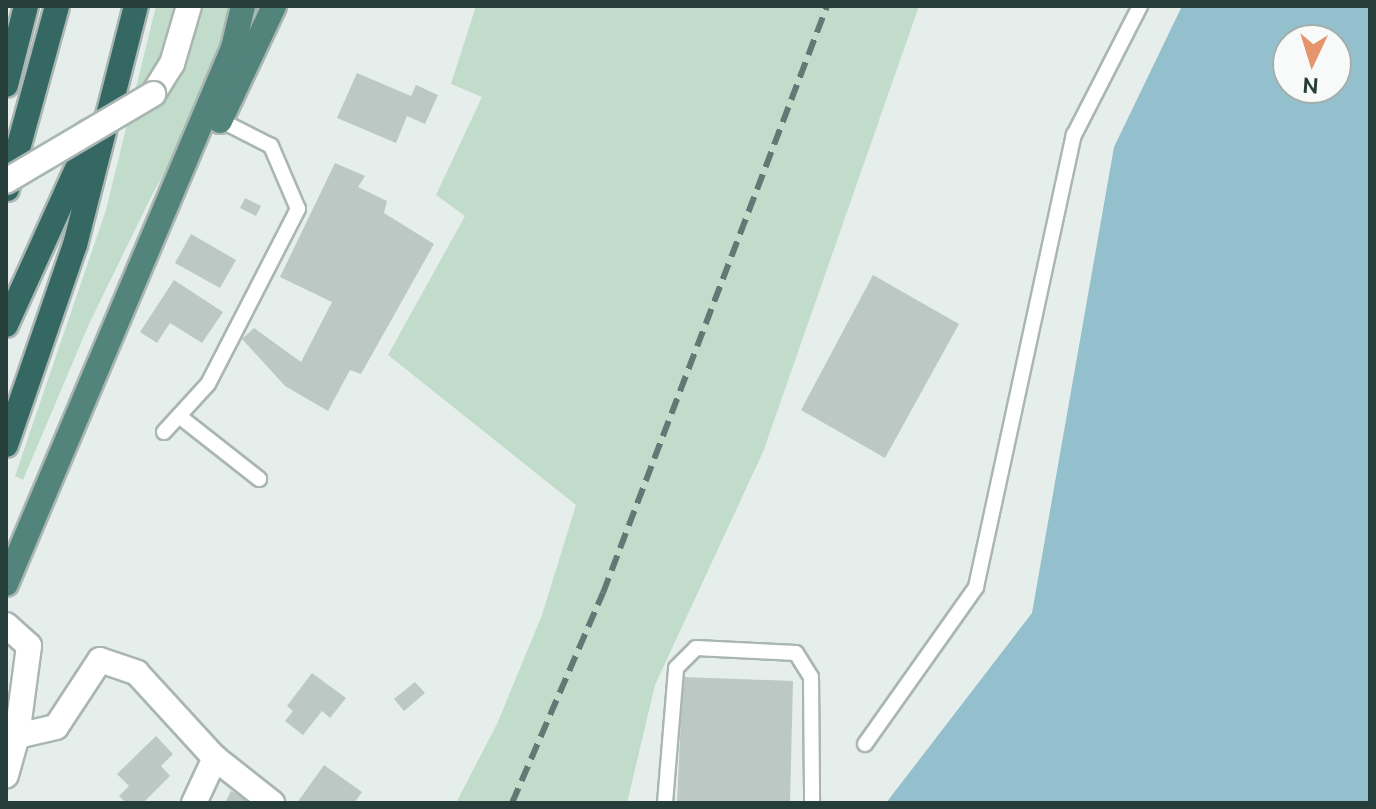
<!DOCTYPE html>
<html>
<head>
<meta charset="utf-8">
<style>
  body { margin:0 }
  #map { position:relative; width:1376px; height:809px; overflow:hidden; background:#e6eeeb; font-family:Ubuntu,sans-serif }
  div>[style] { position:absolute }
  .green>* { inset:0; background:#c1dccb }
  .water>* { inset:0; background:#94bfcd }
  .building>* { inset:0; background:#bcc8c4 }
  .roads { filter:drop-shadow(2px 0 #a9b6b2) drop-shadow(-2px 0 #a9b6b2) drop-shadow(0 2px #a9b6b2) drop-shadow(0 -2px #a9b6b2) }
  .service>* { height:14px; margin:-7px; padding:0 7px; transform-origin:7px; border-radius:7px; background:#fff }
  .minor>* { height:24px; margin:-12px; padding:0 12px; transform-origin:12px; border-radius:12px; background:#fff }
  .trunk>* { height:24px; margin:-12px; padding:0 12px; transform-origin:12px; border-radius:12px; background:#52847c }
  .motorway>* { height:24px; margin:-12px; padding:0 12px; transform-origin:12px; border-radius:12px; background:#356862 }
  .rail>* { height:6px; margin-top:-3px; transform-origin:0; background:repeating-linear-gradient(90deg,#617975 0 16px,transparent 0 24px) }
  .bridges { filter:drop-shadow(2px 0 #a9b6b2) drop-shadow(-2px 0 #a9b6b2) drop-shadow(0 2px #a9b6b2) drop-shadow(0 -2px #a9b6b2) }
  .minor-bridge>* { height:24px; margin:-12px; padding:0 12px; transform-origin:12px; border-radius:12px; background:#fff }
  span { translate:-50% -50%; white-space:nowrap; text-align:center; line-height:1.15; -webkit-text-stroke:6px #f7faf9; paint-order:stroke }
  .frame { position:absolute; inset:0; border:8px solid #263e3a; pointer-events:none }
  .north { position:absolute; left:1272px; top:24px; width:80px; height:80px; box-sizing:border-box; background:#f7faf9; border:2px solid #a3afad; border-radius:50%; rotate:184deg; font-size:22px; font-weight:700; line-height:32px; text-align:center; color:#263e3a }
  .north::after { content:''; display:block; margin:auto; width:28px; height:36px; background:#e6946c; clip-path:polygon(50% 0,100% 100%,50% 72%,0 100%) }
</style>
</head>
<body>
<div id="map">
  <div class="green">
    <div style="clip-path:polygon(156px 6px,261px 6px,152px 195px,89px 324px,23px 480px,15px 476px,106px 210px)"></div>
    <div style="clip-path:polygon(476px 6px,919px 6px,763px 452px,655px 685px,627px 803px,456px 803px,497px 724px,542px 615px,576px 505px,388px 355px,465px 216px,436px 195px,482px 97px,451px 84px)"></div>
  </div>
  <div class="water">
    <div style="clip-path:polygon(evenodd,1182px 6px,1370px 6px,1370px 803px,886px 803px,1032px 613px,1114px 147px,1182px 6px,1288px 40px,1336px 40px,1336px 88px,1288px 88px,1288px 40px)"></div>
  </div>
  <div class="building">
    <div style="clip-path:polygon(357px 73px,411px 96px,416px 85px,438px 95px,425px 124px,407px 116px,396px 143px,337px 118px)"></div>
    <div style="clip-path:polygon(335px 163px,365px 176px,358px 187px,387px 201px,384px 213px,434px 244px,361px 374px,350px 370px,328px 411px,285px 386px,242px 339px,254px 328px,301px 362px,332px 302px,280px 277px)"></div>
    <div style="clip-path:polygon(245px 198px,261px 206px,256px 216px,240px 208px)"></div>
    <div style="clip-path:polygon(191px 234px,236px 260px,220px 288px,175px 263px)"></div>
    <div style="clip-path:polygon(873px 275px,959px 324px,885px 458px,801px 410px)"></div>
    <div style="clip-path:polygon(174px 280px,223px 312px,202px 343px,170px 323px,157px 343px,140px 332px)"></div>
    <div style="clip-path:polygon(312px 673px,346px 698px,330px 718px,322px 711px,303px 735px,285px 721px,293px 711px,287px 706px)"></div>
    <div style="clip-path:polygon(683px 677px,793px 681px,790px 803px,677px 803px)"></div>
    <div style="clip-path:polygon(415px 682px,425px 693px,404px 711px,394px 699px)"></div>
    <div style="clip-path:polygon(156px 736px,173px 754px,161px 766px,170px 776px,143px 803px,126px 803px,119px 796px,129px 786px,117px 774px)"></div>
    <div style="clip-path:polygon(324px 765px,362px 792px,354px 803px,297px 803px)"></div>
    <div style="clip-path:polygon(231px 791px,246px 798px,244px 803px,225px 803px)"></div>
  </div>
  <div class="roads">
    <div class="service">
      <div style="left:179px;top:416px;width:102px;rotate:38.2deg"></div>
      <div style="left:164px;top:432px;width:65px;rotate:-47.5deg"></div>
      <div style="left:208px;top:384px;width:197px;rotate:-62.8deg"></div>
      <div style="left:298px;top:209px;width:69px;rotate:-113.2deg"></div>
      <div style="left:271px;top:146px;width:57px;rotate:-153deg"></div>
      <div style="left:865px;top:744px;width:192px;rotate:-54.7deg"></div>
      <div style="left:976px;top:587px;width:463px;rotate:-77.8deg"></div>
      <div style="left:1074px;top:135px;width:145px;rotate:-62.9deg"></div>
      <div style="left:665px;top:803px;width:135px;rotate:-85.3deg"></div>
      <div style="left:676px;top:668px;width:28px;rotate:-45deg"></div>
      <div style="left:696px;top:648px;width:100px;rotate:2.9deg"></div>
      <div style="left:796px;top:653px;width:28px;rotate:58deg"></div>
      <div style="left:811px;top:677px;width:126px;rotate:89.5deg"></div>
    </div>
    <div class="minor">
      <div style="left:153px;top:94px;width:36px;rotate:-58deg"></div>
      <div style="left:172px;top:64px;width:60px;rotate:-73.7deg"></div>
      <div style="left:6px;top:625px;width:31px;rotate:42deg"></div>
      <div style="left:29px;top:646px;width:91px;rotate:97.6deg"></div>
      <div style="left:17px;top:736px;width:41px;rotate:105.8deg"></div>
      <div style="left:17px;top:736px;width:40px;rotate:-13deg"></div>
      <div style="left:56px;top:727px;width:80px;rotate:-56.7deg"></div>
      <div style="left:100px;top:660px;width:39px;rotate:19deg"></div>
      <div style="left:137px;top:673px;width:115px;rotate:47.5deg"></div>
      <div style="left:215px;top:758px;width:73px;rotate:38.3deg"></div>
      <div style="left:194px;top:803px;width:50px;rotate:-65deg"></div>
    </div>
    <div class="trunk">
      <div style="left:220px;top:121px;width:127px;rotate:-64.8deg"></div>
      <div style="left:6px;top:584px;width:582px;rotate:-67.05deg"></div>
      <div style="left:233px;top:48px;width:43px;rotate:-76.6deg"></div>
    </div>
    <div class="motorway">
      <div style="left:6px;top:85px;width:81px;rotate:-75.8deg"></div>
      <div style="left:7px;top:189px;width:190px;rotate:-74.7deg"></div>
      <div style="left:6px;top:325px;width:179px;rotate:-65.6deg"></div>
      <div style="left:80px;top:162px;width:31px;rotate:-75deg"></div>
      <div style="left:6px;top:445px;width:212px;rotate:-71deg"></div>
      <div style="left:75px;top:245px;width:247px;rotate:-75.7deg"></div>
    </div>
  </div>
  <div class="rail">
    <div style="left:512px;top:803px;width:229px;rotate:-66.6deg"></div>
    <div style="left:603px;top:593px;width:628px;rotate:-69.11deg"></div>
  </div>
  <div class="bridges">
    <div class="minor-bridge">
      <div style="left:6px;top:181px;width:171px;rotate:-30.6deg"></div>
    </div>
  </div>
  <div class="frame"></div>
  <div class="north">N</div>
</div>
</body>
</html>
